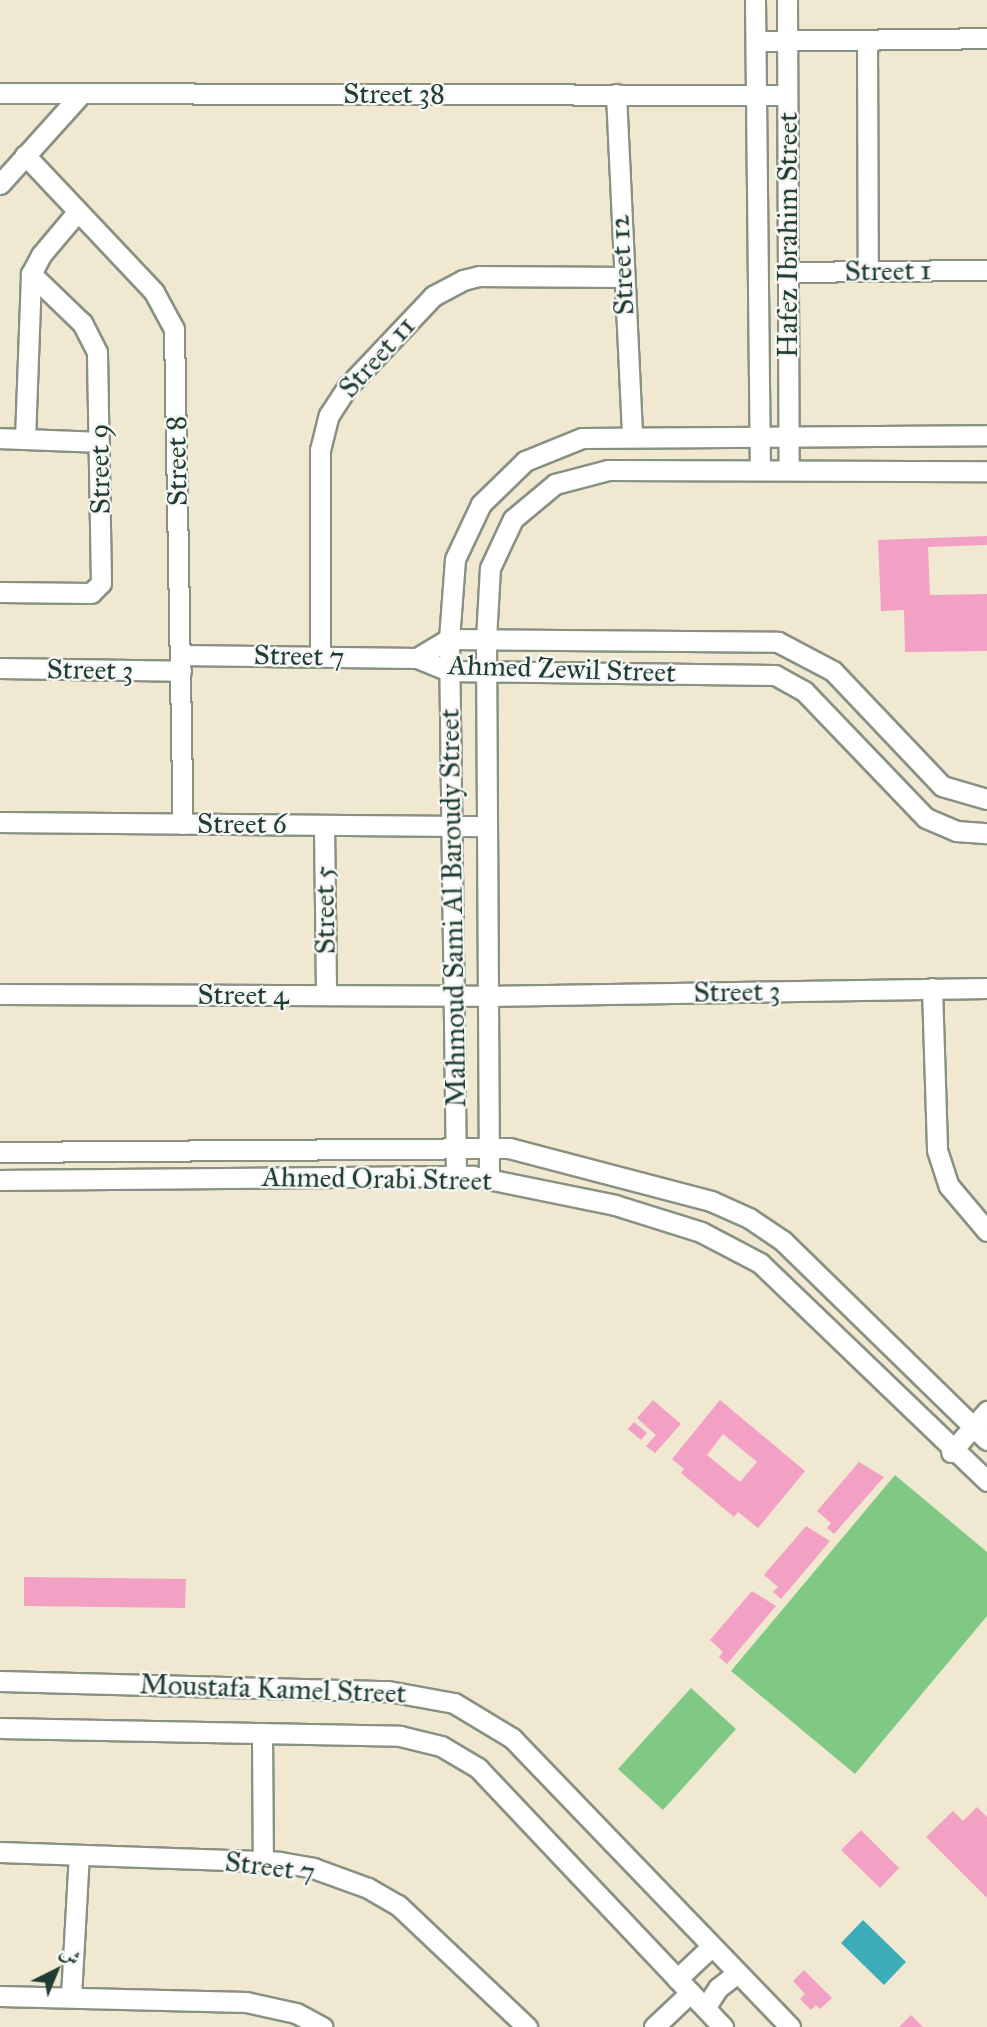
<!DOCTYPE html>
<html>
<head>
<meta charset="utf-8">
<style>
  body { margin:0 }
  #map { position:relative; width:987px; height:2027px; overflow:hidden; background:#f1e8d2; font-family:"IM FELL Great Primer",Amiri,serif }
  div>[style] { position:absolute }
  .green>* { inset:0; background:#80c985 }
  .water>* { inset:0; background:#3cadb8 }
  .building>* { inset:0; background:#f3a0c5 }
  .roads { filter:drop-shadow(2px 0 #889283) drop-shadow(-2px 0 #889283) drop-shadow(0 2px #889283) drop-shadow(0 -2px #889283) }
  .street>* { height:19px; margin:-9.5px; padding:0 9.5px; transform-origin:9.5px; border-radius:9.5px; background:#fff }
  span { translate:-50% -50%; white-space:nowrap; text-align:center; line-height:1.15; -webkit-text-stroke:5px #f6f6f2; paint-order:stroke }
  .street-label { font-size:28px; color:#1f3d34 }
  .north { position:absolute; left:21px; top:1936px; width:70px; height:70px; -webkit-text-stroke:5px #f6f6f2; paint-order:stroke; rotate:43deg; font-size:19px; font-weight:700; line-height:28px; text-align:center; color:#1f3d34 }
  .north::after { content:''; display:block; margin:auto; width:24px; height:32px; background:#1f3d34; clip-path:polygon(50% 0,100% 100%,50% 72%,0 100%) }
</style>
</head>
<body>
<div id="map">
  <div class="green">
    <div style="clip-path:polygon(895px 1475px,987px 1552px,987px 1616px,855px 1774px,731px 1671px)"></div>
    <div style="clip-path:polygon(691px 1688px,736px 1729px,663px 1810px,618px 1769px)"></div>
  </div>
  <div class="water">
    <div style="clip-path:polygon(863px 1920px,906px 1962px,884px 1985px,841px 1943px)"></div>
  </div>
  <div class="building">
    <div style="clip-path:polygon(987px 536px,987px 545px,928px 547px,930px 595px,987px 594px,987px 651px,905px 652px,904px 610px,881px 611px,878px 540px)"></div>
    <div style="clip-path:polygon(653px 1400px,681px 1424px,655px 1453px,646px 1446px,656px 1435px,637px 1418px)"></div>
    <div style="clip-path:polygon(evenodd,720px 1400px,805px 1471px,758px 1528px,738px 1512px,734px 1517px,681px 1473px,684px 1469px,672px 1459px,720px 1400px,723px 1434px,757px 1462px,740px 1482px,707px 1455px,723px 1434px)"></div>
    <div style="clip-path:polygon(634px 1422px,647px 1433px,641px 1440px,628px 1429px)"></div>
    <div style="clip-path:polygon(859px 1462px,884px 1477px,834px 1534px,827px 1528px,831px 1523px,817px 1511px)"></div>
    <div style="clip-path:polygon(806px 1526px,830px 1541px,781px 1599px,773px 1592px,778px 1587px,764px 1575px)"></div>
    <div style="clip-path:polygon(24px 1577px,186px 1579px,185px 1608px,24px 1606px)"></div>
    <div style="clip-path:polygon(752px 1591px,776px 1606px,727px 1664px,719px 1657px,723px 1652px,710px 1640px)"></div>
    <div style="clip-path:polygon(977px 1807px,987px 1817px,987px 1898px,926px 1837px,953px 1811px,963px 1821px)"></div>
    <div style="clip-path:polygon(861px 1830px,899px 1868px,880px 1888px,841px 1850px)"></div>
    <div style="clip-path:polygon(804px 1970px,832px 1998px,820px 2009px,816px 2005px,811px 2010px,800px 1999px,805px 1994px,793px 1981px)"></div>
    <div style="clip-path:polygon(911px 2015px,923px 2027px,899px 2027px)"></div>
  </div>
  <div class="roads">
    <div class="street">
      <div style="left:755px;top:0;width:470px;rotate:89.4deg"></div>
      <div style="left:787px;top:0;width:470px;rotate:89.8deg"></div>
      <div style="left:867px;top:40px;width:231px;rotate:89.8deg"></div>
      <div style="left:756px;top:41px;width:231px;rotate:-0.7deg"></div>
      <div style="left:0;top:93px;width:787px;rotate:0.15deg"></div>
      <div style="left:616px;top:94px;width:341px;rotate:87.3deg"></div>
      <div style="left:25px;top:155px;width:188px;rotate:46.7deg"></div>
      <div style="left:154px;top:292px;width:42px;rotate:61.6deg"></div>
      <div style="left:174px;top:329px;width:495px;rotate:89deg"></div>
      <div style="left:0;top:184px;width:122px;rotate:-48deg"></div>
      <div style="left:788px;top:272px;width:199px;rotate:-0.6deg"></div>
      <div style="left:0;top:438px;width:99px;rotate:2.3deg"></div>
      <div style="left:25px;top:439px;width:165px;rotate:-87.9deg"></div>
      <div style="left:31px;top:274px;width:21px;rotate:-62deg"></div>
      <div style="left:41px;top:255px;width:57px;rotate:-49.9deg"></div>
      <div style="left:0;top:592px;width:91px;rotate:0.6deg"></div>
      <div style="left:91px;top:593px;width:14px;rotate:-45deg"></div>
      <div style="left:101px;top:583px;width:231px;rotate:-91deg"></div>
      <div style="left:97px;top:352px;width:33px;rotate:-117deg"></div>
      <div style="left:82px;top:323px;width:71px;rotate:-136.1deg"></div>
      <div style="left:180px;top:655px;width:237px;rotate:0.7deg"></div>
      <div style="left:417px;top:658px;width:35px;rotate:22deg"></div>
      <div style="left:450px;top:671px;width:325px;rotate:0.7deg"></div>
      <div style="left:775px;top:675px;width:33px;rotate:29deg"></div>
      <div style="left:804px;top:691px;width:176px;rotate:46.2deg"></div>
      <div style="left:926px;top:818px;width:33px;rotate:23deg"></div>
      <div style="left:956px;top:831px;width:31px;rotate:4deg"></div>
      <div style="left:320px;top:657px;width:207px;rotate:-90deg"></div>
      <div style="left:320px;top:450px;width:36px;rotate:-76deg"></div>
      <div style="left:329px;top:415px;width:35px;rotate:-57deg"></div>
      <div style="left:348px;top:386px;width:124px;rotate:-46.6deg"></div>
      <div style="left:433px;top:296px;width:34px;rotate:-28deg"></div>
      <div style="left:463px;top:280px;width:16px;rotate:-14deg"></div>
      <div style="left:479px;top:276px;width:143px;rotate:0.4deg"></div>
      <div style="left:417px;top:658px;width:37px;rotate:-31deg"></div>
      <div style="left:449px;top:639px;width:329px;rotate:0.5deg"></div>
      <div style="left:778px;top:642px;width:62px;rotate:27.8deg"></div>
      <div style="left:833px;top:671px;width:158px;rotate:46.5deg"></div>
      <div style="left:942px;top:786px;width:47px;rotate:16.1deg"></div>
      <div style="left:0;top:668px;width:181px;rotate:0.9deg"></div>
      <div style="left:0;top:822px;width:484px;rotate:0.5deg"></div>
      <div style="left:324px;top:825px;width:170px;rotate:89.3deg"></div>
      <div style="left:932px;top:988px;width:162px;rotate:88.2deg"></div>
      <div style="left:937px;top:1150px;width:38px;rotate:72deg"></div>
      <div style="left:949px;top:1186px;width:59px;rotate:49.8deg"></div>
      <div style="left:0;top:994px;width:486px;rotate:0.2deg"></div>
      <div style="left:486px;top:996px;width:501px;rotate:-0.91deg"></div>
      <div style="left:0;top:1152px;width:509px;rotate:-0.45deg"></div>
      <div style="left:509px;top:1148px;width:209px;rotate:14.7deg"></div>
      <div style="left:711px;top:1201px;width:42px;rotate:24.1deg"></div>
      <div style="left:749px;top:1218px;width:41px;rotate:34.1deg"></div>
      <div style="left:783px;top:1241px;width:285px;rotate:44.3deg"></div>
      <div style="left:456px;top:1175px;width:536px;rotate:-90.75deg"></div>
      <div style="left:449px;top:639px;width:80px;rotate:-85.7deg"></div>
      <div style="left:455px;top:559px;width:61px;rotate:-64.7deg"></div>
      <div style="left:481px;top:504px;width:62px;rotate:-44.3deg"></div>
      <div style="left:525px;top:461px;width:61px;rotate:-22deg"></div>
      <div style="left:582px;top:438px;width:405px;rotate:-0.4deg"></div>
      <div style="left:489px;top:1177px;width:538px;rotate:-90.32deg"></div>
      <div style="left:486px;top:639px;width:71px;rotate:-86.8deg"></div>
      <div style="left:490px;top:568px;width:54px;rotate:-64.9deg"></div>
      <div style="left:513px;top:519px;width:55px;rotate:-39.8deg"></div>
      <div style="left:555px;top:484px;width:55px;rotate:-14.8deg"></div>
      <div style="left:608px;top:470px;width:379px;rotate:0.2deg"></div>
      <div style="left:0;top:1180px;width:473px;rotate:-0.5deg"></div>
      <div style="left:473px;top:1176px;width:145px;rotate:11.5deg"></div>
      <div style="left:615px;top:1205px;width:90px;rotate:17.4deg"></div>
      <div style="left:701px;top:1232px;width:67px;rotate:27.7deg"></div>
      <div style="left:760px;top:1263px;width:315px;rotate:43.8deg"></div>
      <div style="left:951px;top:1452px;width:55px;rotate:-48.7deg"></div>
      <div style="left:0;top:1681px;width:388px;rotate:1.5deg"></div>
      <div style="left:388px;top:1691px;width:67px;rotate:10.3deg"></div>
      <div style="left:454px;top:1703px;width:68px;rotate:31.1deg"></div>
      <div style="left:512px;top:1738px;width:401px;rotate:46.1deg"></div>
      <div style="left:0;top:1728px;width:400px;rotate:1.1deg"></div>
      <div style="left:400px;top:1736px;width:42px;rotate:13.7deg"></div>
      <div style="left:441px;top:1746px;width:43px;rotate:30.7deg"></div>
      <div style="left:478px;top:1768px;width:357px;rotate:46.6deg"></div>
      <div style="left:262px;top:1733px;width:128px;rotate:89.6deg"></div>
      <div style="left:0;top:1852px;width:280px;rotate:2deg"></div>
      <div style="left:280px;top:1862px;width:34px;rotate:10deg"></div>
      <div style="left:313px;top:1868px;width:59px;rotate:20deg"></div>
      <div style="left:368px;top:1888px;width:34px;rotate:30deg"></div>
      <div style="left:398px;top:1905px;width:178px;rotate:43.4deg"></div>
      <div style="left:677px;top:1979px;width:47px;rotate:-43.3deg"></div>
      <div style="left:0;top:1996px;width:246px;rotate:1.4deg"></div>
      <div style="left:246px;top:2002px;width:51px;rotate:12.4deg"></div>
      <div style="left:296px;top:2013px;width:30px;rotate:28deg"></div>
      <div style="left:71px;top:1996px;width:141px;rotate:-86.8deg"></div>
      <div style="left:705px;top:2008px;width:24px;rotate:-57deg"></div>
      <div style="left:718px;top:1988px;width:24px;rotate:-38deg"></div>
      <div style="left:654px;top:2027px;width:50px;rotate:-43.4deg"></div>
    </div>
  </div>
  <div class="street-label">
    <span style="left:394px;top:94px">Street 38</span>
    <span style="left:788px;top:235px;rotate:-90deg">Hafez Ibrahim Street</span>
    <span style="left:622px;top:265px;rotate:-93deg">Street 12</span>
    <span style="left:888px;top:271px;rotate:-1deg">Street 1</span>
    <span style="left:377px;top:357px;rotate:-48deg">Street 11</span>
    <span style="left:177px;top:461px;rotate:-91deg">Street 8</span>
    <span style="left:100px;top:469px;rotate:-91deg">Street 9</span>
    <span style="left:299px;top:656px;rotate:1deg">Street 7</span>
    <span style="left:562px;top:669px;rotate:2deg">Ahmed Zewil Street</span>
    <span style="left:90px;top:670px;rotate:1deg">Street 3</span>
    <span style="left:242px;top:824px">Street 6</span>
    <span style="left:453px;top:908px;rotate:-91deg">Mahmoud Sami Al Baroudy Street</span>
    <span style="left:325px;top:910px;rotate:-91deg">Street 5</span>
    <span style="left:737px;top:992px;rotate:-1deg">Street 3</span>
    <span style="left:243px;top:995px">Street 4</span>
    <span style="left:377px;top:1179px;rotate:1deg">Ahmed Orabi Street</span>
    <span style="left:273px;top:1689px;rotate:2deg">Moustafa Kamel Street</span>
    <span style="left:270px;top:1867px;rotate:7deg">Street 7</span>
  </div>
  <div class="north">ش</div>
</div>
</body>
</html>
